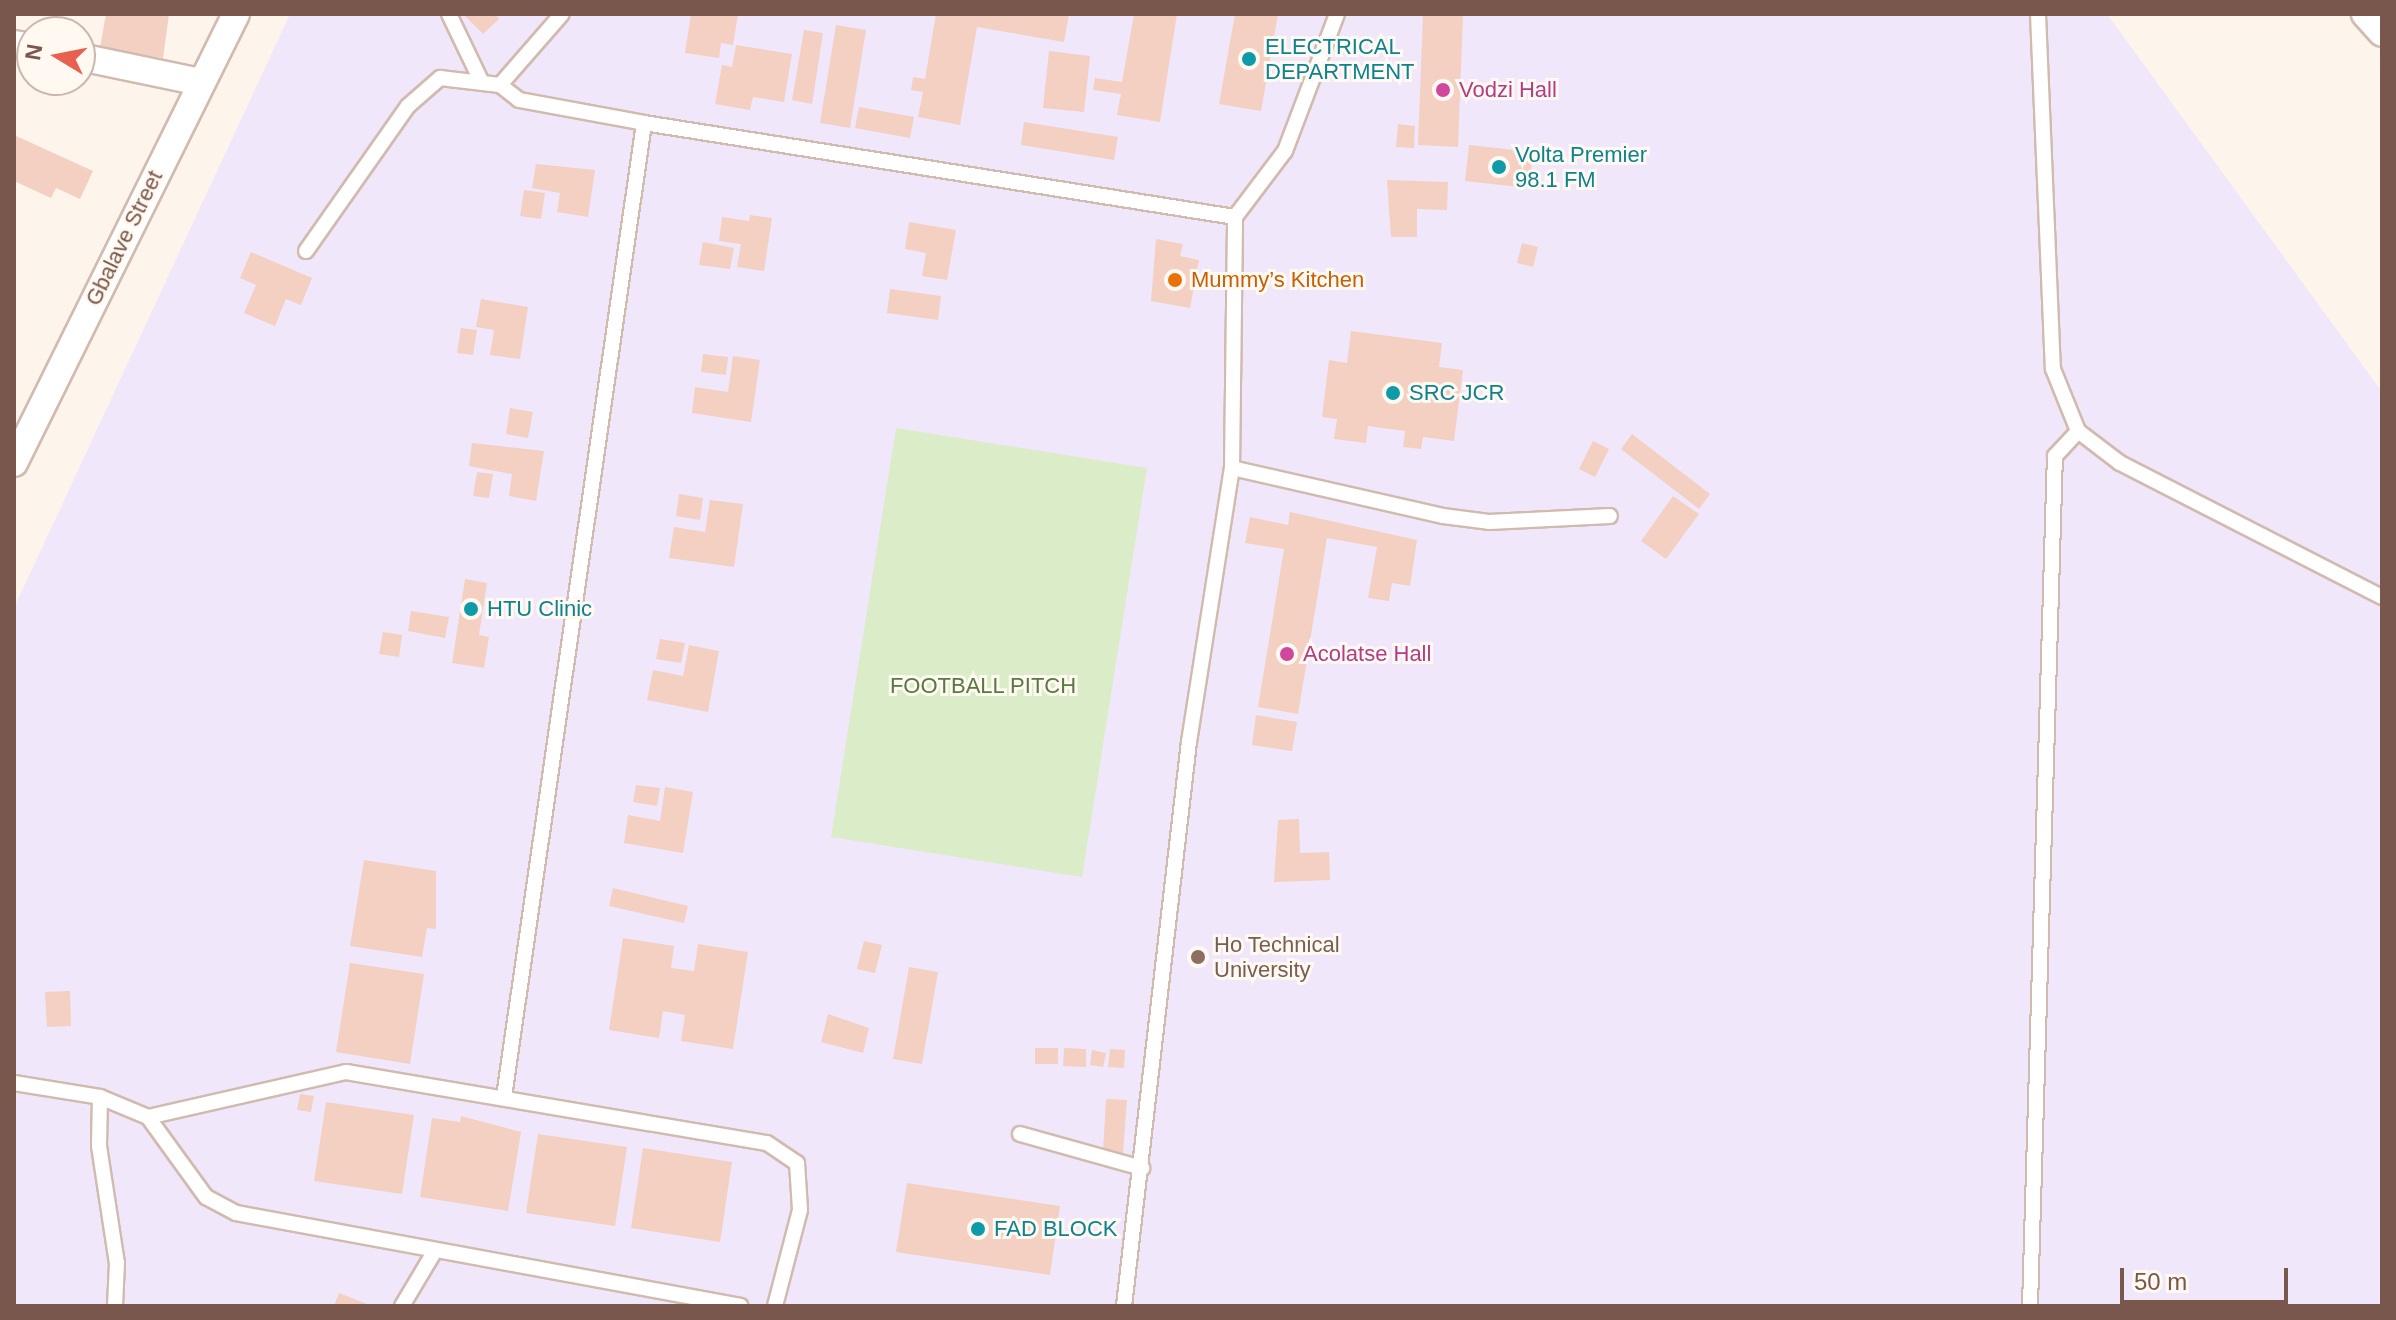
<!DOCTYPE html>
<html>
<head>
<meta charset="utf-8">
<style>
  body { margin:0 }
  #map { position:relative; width:2396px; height:1320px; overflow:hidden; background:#fdf4eb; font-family:Arial,sans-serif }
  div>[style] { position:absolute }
  .education>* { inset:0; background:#f1e7fa }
  .green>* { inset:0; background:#dbecc8 }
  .building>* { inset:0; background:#f3d0c2 }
  .roads { filter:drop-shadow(2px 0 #d1baaf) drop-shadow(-2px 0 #d1baaf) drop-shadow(0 2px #d1baaf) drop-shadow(0 -2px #d1baaf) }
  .lane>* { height:14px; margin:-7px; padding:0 7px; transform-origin:7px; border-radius:7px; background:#fff }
  .street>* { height:26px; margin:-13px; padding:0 13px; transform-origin:13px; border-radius:13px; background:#fff }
  .dots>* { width:22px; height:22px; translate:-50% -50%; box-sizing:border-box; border:4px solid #fff9f2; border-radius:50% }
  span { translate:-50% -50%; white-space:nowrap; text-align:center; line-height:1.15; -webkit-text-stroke:6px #fff9f2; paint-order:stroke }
  .culture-label { font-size:22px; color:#0d838f }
  .left { translate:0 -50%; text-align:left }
  .hotel-label { font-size:22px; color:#b23c85 }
  .street-label { font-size:22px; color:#7a574c }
  .food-label { font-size:22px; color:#c56008 }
  .park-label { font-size:22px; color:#587a41 }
  .education-label { font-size:22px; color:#785e54 }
  .frame { position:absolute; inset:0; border:16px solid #7a574c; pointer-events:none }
  .north { position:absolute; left:16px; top:16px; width:80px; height:80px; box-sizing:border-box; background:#fff9f2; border:2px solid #cab8b0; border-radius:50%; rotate:280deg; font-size:22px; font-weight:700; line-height:32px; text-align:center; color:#7a574c }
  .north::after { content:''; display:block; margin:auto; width:28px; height:36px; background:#e86050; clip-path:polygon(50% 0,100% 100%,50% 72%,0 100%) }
  .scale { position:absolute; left:2120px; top:1268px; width:168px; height:36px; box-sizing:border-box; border:4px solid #7a574c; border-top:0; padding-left:10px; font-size:24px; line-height:28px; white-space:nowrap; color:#7a574c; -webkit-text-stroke:6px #fff9f2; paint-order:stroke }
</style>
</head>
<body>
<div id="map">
  <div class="education">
    <div style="clip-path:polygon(290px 14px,2107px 14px,2382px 392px,2382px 1306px,14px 1306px,14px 608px)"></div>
  </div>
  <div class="green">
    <div style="clip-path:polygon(896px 428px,1147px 468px,1082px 877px,831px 837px)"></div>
  </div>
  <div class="building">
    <div style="clip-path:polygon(106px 14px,169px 14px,163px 58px,100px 48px)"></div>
    <div style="clip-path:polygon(463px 14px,495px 14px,499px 19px,483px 34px)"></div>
    <div style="clip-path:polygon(691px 14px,738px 14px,733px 45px,721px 43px,719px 58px,685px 53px)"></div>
    <div style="clip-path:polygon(936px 14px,1069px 14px,1064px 42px,977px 27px,960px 125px,918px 117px,923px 92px,911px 90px,913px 77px,925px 79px)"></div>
    <div style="clip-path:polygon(1134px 14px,1177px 14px,1160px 122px,1117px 115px,1121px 94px,1093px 90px,1095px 78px,1122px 82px)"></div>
    <div style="clip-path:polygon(1235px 14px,1278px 14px,1261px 111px,1219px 104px)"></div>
    <div style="clip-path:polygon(1423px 14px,1463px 14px,1458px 147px,1418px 145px)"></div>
    <div style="clip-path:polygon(836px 25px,866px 30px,850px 128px,820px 123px)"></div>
    <div style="clip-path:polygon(804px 30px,823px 33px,812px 104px,792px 100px)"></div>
    <div style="clip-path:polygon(736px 45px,792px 54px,784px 102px,753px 97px,750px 110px,715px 104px,722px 65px,732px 67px)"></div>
    <div style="clip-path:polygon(1049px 51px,1090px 56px,1084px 112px,1043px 108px)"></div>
    <div style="clip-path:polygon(859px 107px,914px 117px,910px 138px,855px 128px)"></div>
    <div style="clip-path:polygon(1024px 122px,1118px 137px,1114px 160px,1021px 145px)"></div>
    <div style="clip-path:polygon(1398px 124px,1415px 126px,1414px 148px,1396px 147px)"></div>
    <div style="clip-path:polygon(14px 135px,93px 171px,80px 199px,56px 188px,51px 198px,14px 181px)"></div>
    <div style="clip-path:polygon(1469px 145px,1533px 152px,1529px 188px,1465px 181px)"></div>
    <div style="clip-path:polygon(536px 164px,595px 170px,588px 217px,557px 212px,560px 193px,532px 188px)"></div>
    <div style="clip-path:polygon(1387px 180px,1448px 182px,1447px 210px,1417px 209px,1417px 237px,1391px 237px)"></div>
    <div style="clip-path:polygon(524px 190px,545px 193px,541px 219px,520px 216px)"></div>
    <div style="clip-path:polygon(750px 215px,772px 218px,764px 271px,737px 267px,741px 244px,719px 241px,722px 217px,749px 221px)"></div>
    <div style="clip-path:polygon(909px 222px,956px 230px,947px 280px,922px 276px,926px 253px,905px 249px)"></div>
    <div style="clip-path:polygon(1156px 239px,1183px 244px,1180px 256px,1199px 260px,1190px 308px,1151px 301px)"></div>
    <div style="clip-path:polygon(703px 242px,734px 248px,730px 269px,699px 265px)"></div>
    <div style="clip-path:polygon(1522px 243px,1538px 247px,1533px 267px,1517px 263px)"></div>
    <div style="clip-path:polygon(251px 252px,312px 278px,301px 305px,286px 299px,275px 326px,244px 313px,256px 285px,240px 278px)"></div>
    <div style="clip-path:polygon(890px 289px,941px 296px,938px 320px,887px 313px)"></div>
    <div style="clip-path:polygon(481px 299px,528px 307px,520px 359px,490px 355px,494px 330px,476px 327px)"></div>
    <div style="clip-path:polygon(461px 328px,477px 330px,473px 355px,457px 353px)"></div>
    <div style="clip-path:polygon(1351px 331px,1442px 343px,1439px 367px,1463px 370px,1454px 441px,1423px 437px,1421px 449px,1403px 447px,1405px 431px,1368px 426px,1366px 443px,1334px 439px,1337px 419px,1322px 417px,1329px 360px,1347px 363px)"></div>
    <div style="clip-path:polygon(703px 354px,728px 357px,726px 375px,701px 372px)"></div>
    <div style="clip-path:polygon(733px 356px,760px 360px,751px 422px,692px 413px,695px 387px,728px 392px)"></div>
    <div style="clip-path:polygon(510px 408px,533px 412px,528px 438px,506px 434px)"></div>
    <div style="clip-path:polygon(1632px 434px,1710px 494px,1699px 509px,1621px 449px)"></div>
    <div style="clip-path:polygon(1593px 441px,1609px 449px,1595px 477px,1579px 469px)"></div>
    <div style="clip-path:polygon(472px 443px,544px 451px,536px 501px,509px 496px,512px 474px,469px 466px)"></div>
    <div style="clip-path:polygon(477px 472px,493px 474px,489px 498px,473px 496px)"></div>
    <div style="clip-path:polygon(679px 494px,703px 498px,700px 520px,676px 516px)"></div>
    <div style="clip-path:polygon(1673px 496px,1699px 514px,1666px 559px,1641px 541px)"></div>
    <div style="clip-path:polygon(710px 500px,743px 504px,734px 567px,669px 558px,674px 527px,705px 532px)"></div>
    <div style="clip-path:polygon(1290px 512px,1417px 540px,1410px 586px,1392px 583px,1389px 601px,1368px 598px,1377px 547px,1327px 538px,1298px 714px,1258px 707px,1284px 549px,1245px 543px,1250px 517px,1288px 525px)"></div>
    <div style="clip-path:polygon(465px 579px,487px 583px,479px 635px,489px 637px,484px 668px,452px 663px)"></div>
    <div style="clip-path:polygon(411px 611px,449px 617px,445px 638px,408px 631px)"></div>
    <div style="clip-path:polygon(383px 632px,402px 635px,399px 657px,379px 654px)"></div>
    <div style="clip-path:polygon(660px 639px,685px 643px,681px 663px,656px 659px)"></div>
    <div style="clip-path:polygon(689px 645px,719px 651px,708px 712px,647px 700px,653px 670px,683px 676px)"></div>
    <div style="clip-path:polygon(1256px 715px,1297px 722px,1292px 751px,1252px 745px)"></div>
    <div style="clip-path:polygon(636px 785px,660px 788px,657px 806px,633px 802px)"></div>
    <div style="clip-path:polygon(665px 787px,693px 792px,683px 853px,624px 843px,628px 815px,660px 821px)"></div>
    <div style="clip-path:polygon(1299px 819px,1300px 853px,1329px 852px,1330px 880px,1274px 882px,1278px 820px)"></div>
    <div style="clip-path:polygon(364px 860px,436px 871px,436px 929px,427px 928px,422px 957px,350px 946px)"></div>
    <div style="clip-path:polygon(613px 888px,688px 906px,684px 923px,609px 906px)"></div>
    <div style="clip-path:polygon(623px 938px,674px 946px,671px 968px,694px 971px,698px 944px,748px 952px,733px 1049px,681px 1041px,685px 1015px,663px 1011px,659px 1038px,609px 1030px)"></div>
    <div style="clip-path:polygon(864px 941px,882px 945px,875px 973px,857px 969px)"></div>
    <div style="clip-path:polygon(350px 963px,424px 974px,410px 1064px,336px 1052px)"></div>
    <div style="clip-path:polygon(909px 967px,938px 972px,922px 1064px,893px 1059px)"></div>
    <div style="clip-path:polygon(70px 991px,71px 1026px,47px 1027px,45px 992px)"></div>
    <div style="clip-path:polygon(828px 1014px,869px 1028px,863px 1053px,821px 1042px)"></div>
    <div style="clip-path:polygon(1035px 1048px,1058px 1048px,1058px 1064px,1035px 1064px)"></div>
    <div style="clip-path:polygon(1064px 1048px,1086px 1049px,1086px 1067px,1063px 1066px)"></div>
    <div style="clip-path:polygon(1110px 1049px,1125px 1050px,1124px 1068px,1108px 1067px)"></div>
    <div style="clip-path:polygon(1092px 1050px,1106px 1053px,1103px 1067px,1090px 1065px)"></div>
    <div style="clip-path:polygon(300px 1094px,314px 1096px,311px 1112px,297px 1110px)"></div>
    <div style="clip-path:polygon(1106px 1099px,1127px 1100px,1123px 1153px,1103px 1152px)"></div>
    <div style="clip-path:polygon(326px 1102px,414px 1115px,402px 1194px,314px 1181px)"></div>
    <div style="clip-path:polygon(461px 1116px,521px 1132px,508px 1211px,420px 1197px,432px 1118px,460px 1122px)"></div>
    <div style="clip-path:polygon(538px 1134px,627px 1147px,615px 1226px,526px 1213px)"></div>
    <div style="clip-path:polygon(643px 1148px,732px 1162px,720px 1242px,631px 1228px)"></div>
    <div style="clip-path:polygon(907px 1183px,1060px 1206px,1050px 1275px,896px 1252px)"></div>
    <div style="clip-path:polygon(339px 1293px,372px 1306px,334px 1306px)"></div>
  </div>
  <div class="roads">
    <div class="lane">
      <div style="left:449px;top:14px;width:76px;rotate:64.4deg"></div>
      <div style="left:2038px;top:14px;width:355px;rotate:87.6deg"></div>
      <div style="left:2053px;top:369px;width:67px;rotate:68deg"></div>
      <div style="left:2078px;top:431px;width:53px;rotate:37.3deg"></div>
      <div style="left:2120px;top:463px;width:294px;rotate:27.1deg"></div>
      <div style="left:500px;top:85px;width:94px;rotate:-48.9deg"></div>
      <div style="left:306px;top:251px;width:177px;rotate:-54.9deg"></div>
      <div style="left:408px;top:106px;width:43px;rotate:-41.2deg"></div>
      <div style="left:440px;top:78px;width:60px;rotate:6.7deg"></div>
      <div style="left:500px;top:85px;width:24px;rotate:38deg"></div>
      <div style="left:519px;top:100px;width:127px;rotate:10.4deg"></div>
      <div style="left:644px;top:123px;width:598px;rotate:9.04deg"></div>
      <div style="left:1232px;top:468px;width:216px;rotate:12.8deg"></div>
      <div style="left:1443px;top:516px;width:46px;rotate:7.4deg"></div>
      <div style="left:1489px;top:522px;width:121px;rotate:-2.8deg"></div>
      <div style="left:14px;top:1083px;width:87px;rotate:9.2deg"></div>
      <div style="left:100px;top:1097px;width:52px;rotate:22.6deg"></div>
      <div style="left:148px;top:1117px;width:99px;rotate:54.1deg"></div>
      <div style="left:206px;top:1197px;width:34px;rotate:28deg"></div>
      <div style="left:236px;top:1213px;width:513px;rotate:10.43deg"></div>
      <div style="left:100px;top:1097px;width:49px;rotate:91.2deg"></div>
      <div style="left:99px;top:1146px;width:118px;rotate:81.3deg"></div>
      <div style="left:117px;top:1263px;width:43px;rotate:92.7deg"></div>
      <div style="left:504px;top:1097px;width:984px;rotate:-81.82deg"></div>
      <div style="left:148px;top:1117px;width:203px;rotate:-12.8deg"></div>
      <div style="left:346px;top:1072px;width:427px;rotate:9.6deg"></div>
      <div style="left:767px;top:1143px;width:36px;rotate:34deg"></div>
      <div style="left:797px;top:1163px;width:47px;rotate:86.3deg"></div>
      <div style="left:800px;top:1210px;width:99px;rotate:104.6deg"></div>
      <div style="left:1020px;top:1134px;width:127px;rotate:15.6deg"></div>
      <div style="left:402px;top:1306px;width:61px;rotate:-59.2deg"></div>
      <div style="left:1124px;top:1306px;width:568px;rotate:-83.43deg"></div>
      <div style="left:1189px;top:742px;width:277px;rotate:-81.1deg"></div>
      <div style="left:1232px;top:468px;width:251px;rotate:-89.3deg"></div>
      <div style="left:1235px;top:217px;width:83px;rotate:-52.9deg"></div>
      <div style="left:1285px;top:151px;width:147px;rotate:-69.2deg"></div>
      <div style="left:2030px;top:1306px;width:850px;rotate:-88.32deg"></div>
      <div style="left:2055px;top:456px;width:34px;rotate:-47deg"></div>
    </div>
    <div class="street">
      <div style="left:2365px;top:14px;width:25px;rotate:48deg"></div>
      <div style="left:14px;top:44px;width:18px;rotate:9deg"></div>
      <div style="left:80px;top:57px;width:124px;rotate:11.7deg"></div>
      <div style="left:14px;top:463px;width:501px;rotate:-63.69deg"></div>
    </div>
  </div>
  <div class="dots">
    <div style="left:1249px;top:59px;background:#0f9aa8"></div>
    <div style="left:1443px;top:90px;background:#d1479c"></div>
    <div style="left:1499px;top:167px;background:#0f9aa8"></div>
    <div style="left:1175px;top:280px;background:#e8710a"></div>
    <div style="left:1393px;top:393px;background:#0f9aa8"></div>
    <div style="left:471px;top:609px;background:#0f9aa8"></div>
    <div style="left:1287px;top:654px;background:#d1479c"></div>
    <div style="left:1198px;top:957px;background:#8d6e63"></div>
    <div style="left:978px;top:1229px;background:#0f9aa8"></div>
  </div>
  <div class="culture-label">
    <span class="left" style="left:1265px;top:59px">ELECTRICAL<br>DEPARTMENT</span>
    <span class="left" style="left:1515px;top:167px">Volta Premier<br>98.1 FM</span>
    <span class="left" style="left:1409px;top:393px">SRC JCR</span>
    <span class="left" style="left:487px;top:609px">HTU Clinic</span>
    <span class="left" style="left:994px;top:1229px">FAD BLOCK</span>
  </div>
  <div class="hotel-label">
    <span class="left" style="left:1459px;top:90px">Vodzi Hall</span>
    <span class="left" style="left:1303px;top:654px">Acolatse Hall</span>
  </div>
  <div class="street-label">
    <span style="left:124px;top:238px;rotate:-64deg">Gbalave Street</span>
  </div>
  <div class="food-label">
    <span class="left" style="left:1191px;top:280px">Mummy’s Kitchen</span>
  </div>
  <div class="park-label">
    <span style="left:983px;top:686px">FOOTBALL PITCH</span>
  </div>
  <div class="education-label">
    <span class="left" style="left:1214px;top:957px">Ho Technical<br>University</span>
  </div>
  <div class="frame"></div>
  <div class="north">N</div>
  <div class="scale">50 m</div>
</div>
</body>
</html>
